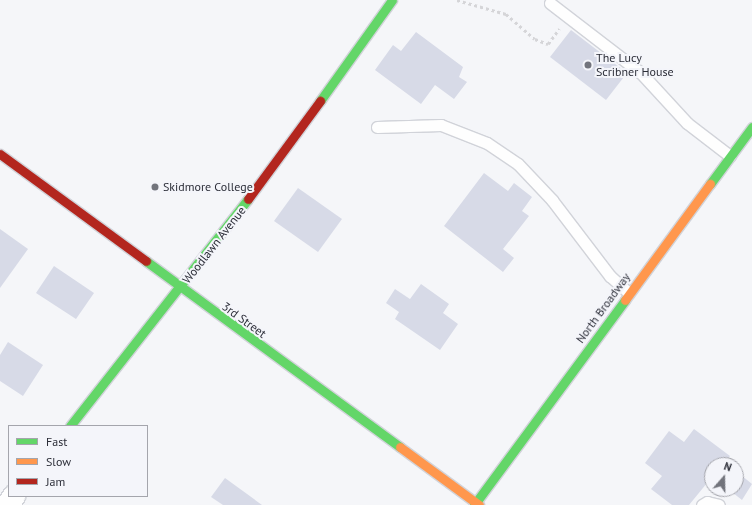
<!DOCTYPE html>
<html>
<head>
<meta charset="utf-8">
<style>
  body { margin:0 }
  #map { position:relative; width:752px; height:505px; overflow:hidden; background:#f5f6f9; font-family:"PT Sans",sans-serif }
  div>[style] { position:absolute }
  .building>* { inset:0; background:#d7dae7 }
  .path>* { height:2.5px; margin-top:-1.25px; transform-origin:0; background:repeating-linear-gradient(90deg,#d5d5d8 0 3px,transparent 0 6px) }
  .roads { filter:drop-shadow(1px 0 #d1d3d9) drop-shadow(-1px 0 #d1d3d9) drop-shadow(0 1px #d1d3d9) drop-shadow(0 -1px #d1d3d9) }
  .lane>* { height:11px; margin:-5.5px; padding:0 5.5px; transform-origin:5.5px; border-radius:5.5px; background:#fefefe }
  .street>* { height:22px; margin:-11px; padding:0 11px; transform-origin:11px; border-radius:11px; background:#fefefe }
  .fast>* { height:9px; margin:-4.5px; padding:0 4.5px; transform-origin:4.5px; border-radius:4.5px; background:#63d668 }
  .slow>* { height:9px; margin:-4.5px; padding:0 4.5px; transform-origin:4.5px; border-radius:4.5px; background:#ff974d }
  .jam>* { height:9px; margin:-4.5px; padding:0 4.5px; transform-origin:4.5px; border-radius:4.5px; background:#b3261e }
  .dots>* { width:11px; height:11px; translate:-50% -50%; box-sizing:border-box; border:2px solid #f4f5fa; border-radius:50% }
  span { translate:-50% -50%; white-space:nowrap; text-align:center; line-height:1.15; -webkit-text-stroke:4px #f4f5fa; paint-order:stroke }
  .poi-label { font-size:12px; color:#2c2e38 }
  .left { translate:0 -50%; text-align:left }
  .street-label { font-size:12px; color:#2c2e38 }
  .legend { position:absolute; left:8px; top:425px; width:140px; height:72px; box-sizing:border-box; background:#f4f5fa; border:1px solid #a4a5ac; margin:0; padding:5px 7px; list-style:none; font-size:12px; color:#2c2e38 }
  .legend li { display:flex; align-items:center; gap:8px; height:20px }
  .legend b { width:20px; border:1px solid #a4a5ac }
  .north { position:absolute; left:704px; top:457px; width:40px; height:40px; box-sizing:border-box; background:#f4f5fa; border:1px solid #a4a5ac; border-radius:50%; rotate:20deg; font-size:11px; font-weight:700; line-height:16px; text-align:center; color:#2c2e38 }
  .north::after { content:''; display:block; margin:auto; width:14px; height:18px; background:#72747c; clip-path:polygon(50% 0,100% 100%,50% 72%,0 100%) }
</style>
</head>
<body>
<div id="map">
  <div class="building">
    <div style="clip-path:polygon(571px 30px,627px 73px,606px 100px,550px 57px)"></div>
    <div style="clip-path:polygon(416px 32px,463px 67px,459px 77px,467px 82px,454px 99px,435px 85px,421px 104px,375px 70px,393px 45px,401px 51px)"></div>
    <div style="clip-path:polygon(484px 173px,508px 191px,514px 183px,532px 197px,522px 211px,529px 216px,503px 249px,514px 258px,503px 272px,444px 226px)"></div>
    <div style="clip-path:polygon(298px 188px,342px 219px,318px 252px,274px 221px)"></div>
    <div style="clip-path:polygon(0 229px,28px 249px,0 288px)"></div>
    <div style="clip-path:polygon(54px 266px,94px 293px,76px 319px,36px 293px)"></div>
    <div style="clip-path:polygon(421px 284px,449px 304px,443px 313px,458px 324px,440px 350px,395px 319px,399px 312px,386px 303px,395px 289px,410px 299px)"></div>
    <div style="clip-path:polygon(8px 342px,43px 365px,23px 396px,0 381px,0 355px)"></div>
    <div style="clip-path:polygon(694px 429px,730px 456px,725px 463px,728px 465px,712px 465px,712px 477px,689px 505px,672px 505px,651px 489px,662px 476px,645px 463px,669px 431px,684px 442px)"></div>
    <div style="clip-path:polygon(736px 471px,752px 484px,742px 500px,728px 489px,736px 489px)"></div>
    <div style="clip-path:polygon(225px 478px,262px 505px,223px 505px,211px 497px)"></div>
  </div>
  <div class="path">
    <div style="left:457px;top:0;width:51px;rotate:15.9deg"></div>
    <div style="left:506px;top:14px;width:38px;rotate:41deg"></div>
    <div style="left:535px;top:39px;width:14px;rotate:21deg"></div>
    <div style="left:548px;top:44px;width:19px;rotate:-54deg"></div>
  </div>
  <div class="roads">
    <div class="lane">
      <div style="left:550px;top:3px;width:115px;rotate:37.6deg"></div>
      <div style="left:641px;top:73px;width:68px;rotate:47.4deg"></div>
      <div style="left:687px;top:123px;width:54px;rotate:37.5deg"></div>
      <div style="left:377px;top:127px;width:64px;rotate:-1.8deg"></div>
      <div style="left:441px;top:125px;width:49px;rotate:21.4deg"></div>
      <div style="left:487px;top:143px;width:37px;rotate:34deg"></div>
      <div style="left:518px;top:164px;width:50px;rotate:46.6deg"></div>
      <div style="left:552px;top:200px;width:96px;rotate:52.7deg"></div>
      <div style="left:610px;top:276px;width:25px;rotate:42deg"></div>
      <div style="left:702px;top:505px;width:6px;rotate:-31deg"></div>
      <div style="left:707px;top:502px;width:12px;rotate:14deg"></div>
    </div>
    <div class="street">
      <div style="left:8px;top:505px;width:11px;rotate:-56deg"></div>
    </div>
    <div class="fast">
      <div style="left:320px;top:101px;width:124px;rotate:-54.5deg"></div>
      <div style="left:710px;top:184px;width:71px;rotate:-53.6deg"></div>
      <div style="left:146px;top:261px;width:315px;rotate:36.2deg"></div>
      <div style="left:70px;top:426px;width:288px;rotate:-51.9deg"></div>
      <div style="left:474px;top:505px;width:255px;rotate:-53.6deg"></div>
    </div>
    <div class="slow">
      <div style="left:625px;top:300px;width:144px;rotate:-53.8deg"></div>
      <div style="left:400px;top:447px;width:98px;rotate:36.3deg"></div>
    </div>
    <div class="jam">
      <div style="left:0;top:154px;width:181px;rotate:36.2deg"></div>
      <div style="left:248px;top:199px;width:122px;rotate:-53.7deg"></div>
    </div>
  </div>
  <div class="dots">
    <div style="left:588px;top:65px;background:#72747c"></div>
    <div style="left:155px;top:187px;background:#72747c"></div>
  </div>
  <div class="poi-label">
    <span class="left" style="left:596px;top:65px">The Lucy<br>Scribner House</span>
    <span class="left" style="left:163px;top:187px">Skidmore College</span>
  </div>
  <div class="street-label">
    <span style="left:214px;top:245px;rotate:-52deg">Woodlawn Avenue</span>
    <span style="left:603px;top:308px;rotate:-54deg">North Broadway</span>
    <span style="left:244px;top:320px;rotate:36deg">3rd Street</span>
  </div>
  <ul class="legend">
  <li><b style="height:5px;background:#63d668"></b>Fast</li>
  <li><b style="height:5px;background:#ff974d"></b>Slow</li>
  <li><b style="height:5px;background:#b3261e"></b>Jam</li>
  </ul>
  <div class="north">N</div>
</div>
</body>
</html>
